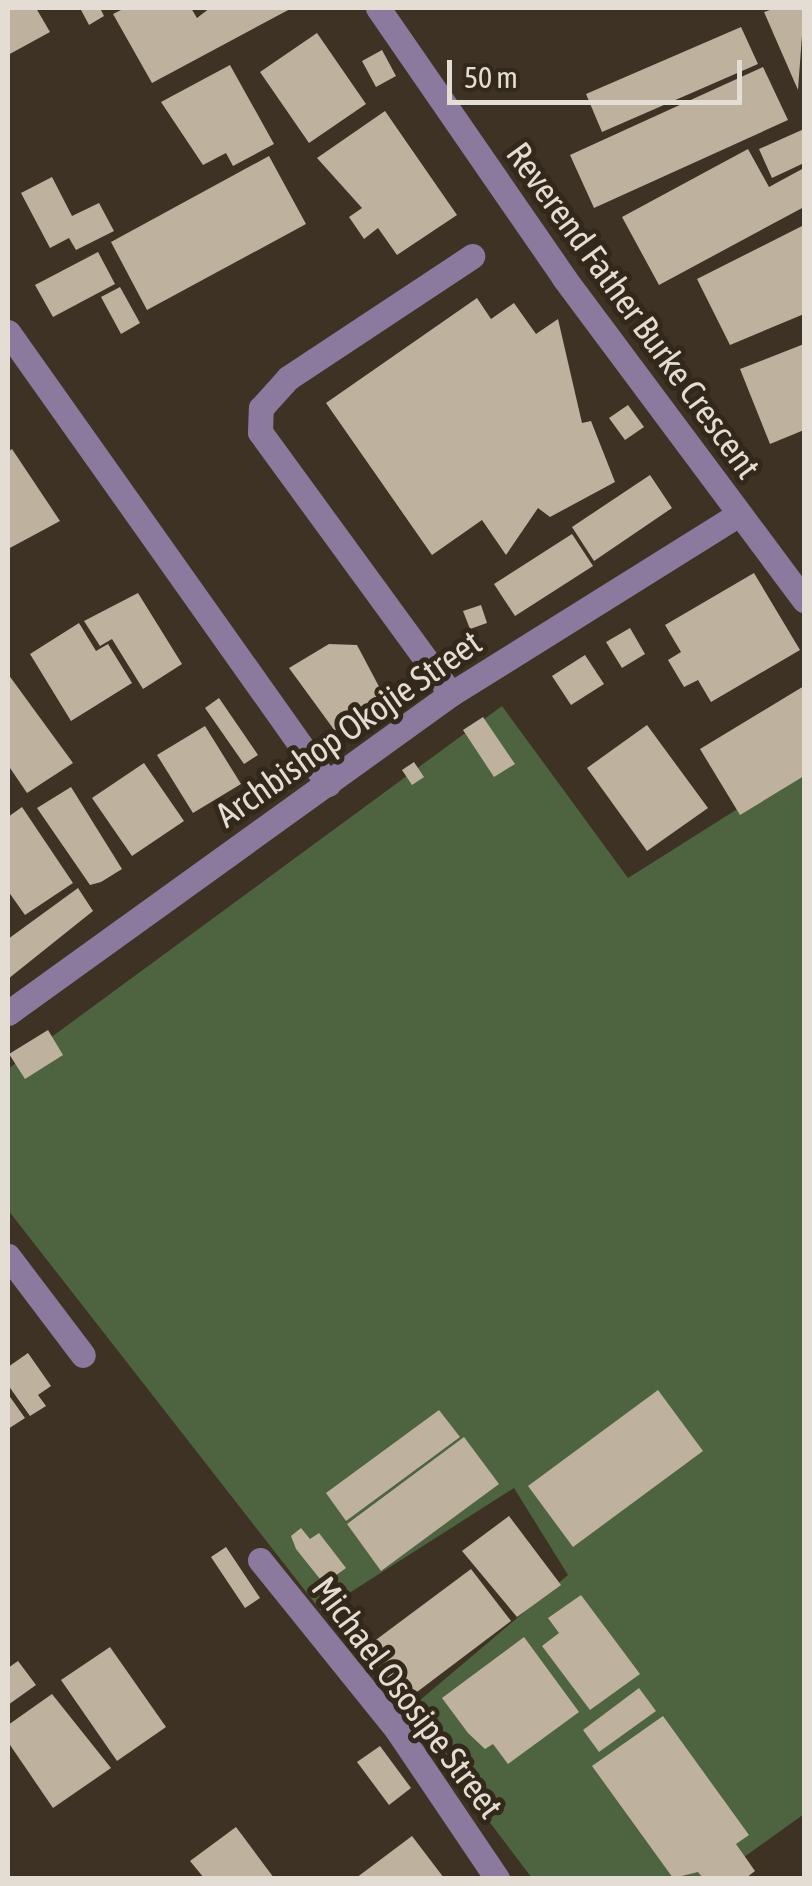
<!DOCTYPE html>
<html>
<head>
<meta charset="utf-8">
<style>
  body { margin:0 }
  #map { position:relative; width:812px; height:1886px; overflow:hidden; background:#3d3223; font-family:"Asap Condensed",sans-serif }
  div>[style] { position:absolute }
  .green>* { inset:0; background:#4e6340 }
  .building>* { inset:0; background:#beb19e }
  .minor>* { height:25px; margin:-12.5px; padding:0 12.5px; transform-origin:12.5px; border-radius:12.5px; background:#8b7a9d }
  span { translate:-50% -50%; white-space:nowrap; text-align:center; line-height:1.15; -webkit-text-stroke:10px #332819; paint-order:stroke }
  .street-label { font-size:35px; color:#e4ddd4 }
  .frame { position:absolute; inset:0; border:10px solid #e4ddd4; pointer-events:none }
  .scale { position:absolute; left:447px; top:60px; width:295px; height:45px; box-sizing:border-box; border:5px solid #e4ddd4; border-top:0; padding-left:12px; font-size:30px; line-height:35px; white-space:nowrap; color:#e4ddd4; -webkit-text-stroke:8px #332819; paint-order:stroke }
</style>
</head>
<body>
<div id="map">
  <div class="green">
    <div style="clip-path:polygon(502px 706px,628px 878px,804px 767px,804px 1814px,715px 1878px,532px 1878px,406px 1712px,568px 1575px,514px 1488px,321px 1611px,8px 1210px,8px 1069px)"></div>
  </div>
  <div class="building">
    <div style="clip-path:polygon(8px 8px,36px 8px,50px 32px,8px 55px)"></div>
    <div style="clip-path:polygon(80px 8px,100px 8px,104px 16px,89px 25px)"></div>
    <div style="clip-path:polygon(125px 8px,191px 8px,197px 18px,210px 8px,292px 8px,152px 83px,113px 14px)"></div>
    <div style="clip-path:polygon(776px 8px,804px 8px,798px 90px,764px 12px)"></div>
    <div style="clip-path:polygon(741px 27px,758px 64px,602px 132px,586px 94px)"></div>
    <div style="clip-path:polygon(317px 33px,366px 104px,309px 143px,260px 72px)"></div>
    <div style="clip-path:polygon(382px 50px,396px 76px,376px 87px,362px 61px)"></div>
    <div style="clip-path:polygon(230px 65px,274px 144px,233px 166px,226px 153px,203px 165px,161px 102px)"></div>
    <div style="clip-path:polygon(763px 67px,788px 120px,594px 208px,570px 155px)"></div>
    <div style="clip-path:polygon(385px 111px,457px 215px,397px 255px,378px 228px,364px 239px,349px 217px,362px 208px,317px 158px)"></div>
    <div style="clip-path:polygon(804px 129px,804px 163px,772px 178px,759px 149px)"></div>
    <div style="clip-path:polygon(748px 149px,769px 187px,804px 168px,804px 207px,659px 285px,622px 217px)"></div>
    <div style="clip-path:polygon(269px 156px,306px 224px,147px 310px,111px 242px)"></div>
    <div style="clip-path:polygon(52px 177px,72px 216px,99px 203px,114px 231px,76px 250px,69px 238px,50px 248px,21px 193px)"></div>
    <div style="clip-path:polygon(804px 225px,804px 314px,730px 345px,697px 279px)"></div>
    <div style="clip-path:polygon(98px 252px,115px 284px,53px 317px,35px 285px)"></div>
    <div style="clip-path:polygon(120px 287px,140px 323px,121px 334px,101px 297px)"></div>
    <div style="clip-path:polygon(477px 298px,491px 319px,514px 303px,536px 334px,558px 319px,582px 423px,591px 421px,615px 482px,550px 517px,538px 508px,506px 555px,482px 520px,432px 555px,326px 403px)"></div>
    <div style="clip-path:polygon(804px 344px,804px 430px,770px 444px,740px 369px)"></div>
    <div style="clip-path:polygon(628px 405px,644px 427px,625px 440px,609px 418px)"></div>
    <div style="clip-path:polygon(12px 449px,60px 521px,8px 549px,8px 452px)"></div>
    <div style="clip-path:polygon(650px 475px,672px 508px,594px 561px,572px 527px)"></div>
    <div style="clip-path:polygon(572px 534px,593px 566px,515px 616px,494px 584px)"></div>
    <div style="clip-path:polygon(754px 573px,800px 650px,711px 702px,698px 680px,684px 687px,668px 660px,681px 652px,665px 625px)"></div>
    <div style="clip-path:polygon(138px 593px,182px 664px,143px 689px,112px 639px,100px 646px,84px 621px)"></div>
    <div style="clip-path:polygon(481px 605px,487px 623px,470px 629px,463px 611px)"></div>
    <div style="clip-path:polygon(79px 623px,96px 651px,108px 644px,132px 683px,71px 721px,30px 654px)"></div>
    <div style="clip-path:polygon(630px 628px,645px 654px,622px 668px,606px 642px)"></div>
    <div style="clip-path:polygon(329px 644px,357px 645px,384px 696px,335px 731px,289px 668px)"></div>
    <div style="clip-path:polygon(585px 655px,604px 684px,571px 705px,552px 676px)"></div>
    <div style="clip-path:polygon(8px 674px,73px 763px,27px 793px,8px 765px)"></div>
    <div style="clip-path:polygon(804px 686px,804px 776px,740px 815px,700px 749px)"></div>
    <div style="clip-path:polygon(219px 698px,258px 755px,244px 764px,205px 708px)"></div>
    <div style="clip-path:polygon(483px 717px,515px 764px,494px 777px,463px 730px)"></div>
    <div style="clip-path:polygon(647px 725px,708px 808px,647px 851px,587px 768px)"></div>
    <div style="clip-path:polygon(205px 726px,241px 784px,193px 813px,157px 755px)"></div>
    <div style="clip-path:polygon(414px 762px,424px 777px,412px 785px,402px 770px)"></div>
    <div style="clip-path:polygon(144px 763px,184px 821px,132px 856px,92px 798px)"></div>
    <div style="clip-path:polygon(71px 787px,122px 869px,101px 882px,90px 885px,37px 808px)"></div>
    <div style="clip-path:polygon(22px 807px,73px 883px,25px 915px,8px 891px,8px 817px)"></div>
    <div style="clip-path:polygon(78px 888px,93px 911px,8px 979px,8px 939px)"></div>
    <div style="clip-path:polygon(48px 1030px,63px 1055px,25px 1079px,9px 1054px)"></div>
    <div style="clip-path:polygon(28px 1353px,51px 1386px,38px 1395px,46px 1406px,30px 1416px,8px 1385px,8px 1367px)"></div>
    <div style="clip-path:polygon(658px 1390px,703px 1451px,573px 1547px,528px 1486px)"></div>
    <div style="clip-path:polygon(8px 1394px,25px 1418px,8px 1429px)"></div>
    <div style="clip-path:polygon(439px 1410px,460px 1437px,346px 1521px,326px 1493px)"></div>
    <div style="clip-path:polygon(464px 1437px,499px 1484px,381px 1571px,347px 1524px)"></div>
    <div style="clip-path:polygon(509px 1516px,561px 1585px,517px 1617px,462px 1551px)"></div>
    <div style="clip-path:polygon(301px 1528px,310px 1539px,319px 1533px,346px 1568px,324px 1584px,296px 1549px,291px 1536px)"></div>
    <div style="clip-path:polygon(226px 1547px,260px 1598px,245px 1608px,211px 1557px)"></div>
    <div style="clip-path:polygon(471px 1569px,511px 1621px,405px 1701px,365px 1648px)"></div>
    <div style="clip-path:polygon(581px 1595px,640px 1674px,590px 1710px,542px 1646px,559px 1633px,548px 1618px)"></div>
    <div style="clip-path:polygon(524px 1637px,579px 1712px,508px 1764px,493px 1744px,485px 1749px,468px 1733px,442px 1698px)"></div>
    <div style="clip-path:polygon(110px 1647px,166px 1727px,117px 1761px,61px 1680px)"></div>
    <div style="clip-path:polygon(18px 1661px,36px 1685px,8px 1705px,8px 1668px)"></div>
    <div style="clip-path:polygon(639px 1688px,656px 1711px,599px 1752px,583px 1730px)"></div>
    <div style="clip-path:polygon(52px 1694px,111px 1768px,53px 1808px,8px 1742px,8px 1725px)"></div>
    <div style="clip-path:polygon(663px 1716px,749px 1835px,736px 1844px,755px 1871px,746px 1878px,703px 1878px,698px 1872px,673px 1878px,592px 1766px)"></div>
    <div style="clip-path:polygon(380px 1746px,411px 1788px,389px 1805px,357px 1762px)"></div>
    <div style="clip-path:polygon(236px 1827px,274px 1878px,204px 1878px,190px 1861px)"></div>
    <div style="clip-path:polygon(412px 1836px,444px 1878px,356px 1878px)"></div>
  </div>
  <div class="minor">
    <div style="left:378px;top:8px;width:328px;rotate:55.4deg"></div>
    <div style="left:564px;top:278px;width:402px;rotate:53.3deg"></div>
    <div style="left:8px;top:332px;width:554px;rotate:54.7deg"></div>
    <div style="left:451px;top:694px;width:324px;rotate:-126.1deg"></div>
    <div style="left:260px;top:432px;width:24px;rotate:-88deg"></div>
    <div style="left:261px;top:408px;width:40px;rotate:-48deg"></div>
    <div style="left:288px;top:378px;width:221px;rotate:-33.5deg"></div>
    <div style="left:8px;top:1013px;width:546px;rotate:-35.76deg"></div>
    <div style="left:451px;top:694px;width:337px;rotate:-32deg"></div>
    <div style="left:8px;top:1256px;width:124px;rotate:52.9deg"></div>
    <div style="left:260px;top:1560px;width:218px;rotate:51.1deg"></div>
    <div style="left:397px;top:1730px;width:179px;rotate:56deg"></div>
  </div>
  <div class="street-label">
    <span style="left:634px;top:310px;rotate:54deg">Reverend Father Burke Crescent</span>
    <span style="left:348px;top:728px;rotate:-35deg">Archbishop Okojie Street</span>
    <span style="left:408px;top:1697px;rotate:53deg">Michael Ososipe Street</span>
  </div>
  <div class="frame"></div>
  <div class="scale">50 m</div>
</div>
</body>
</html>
